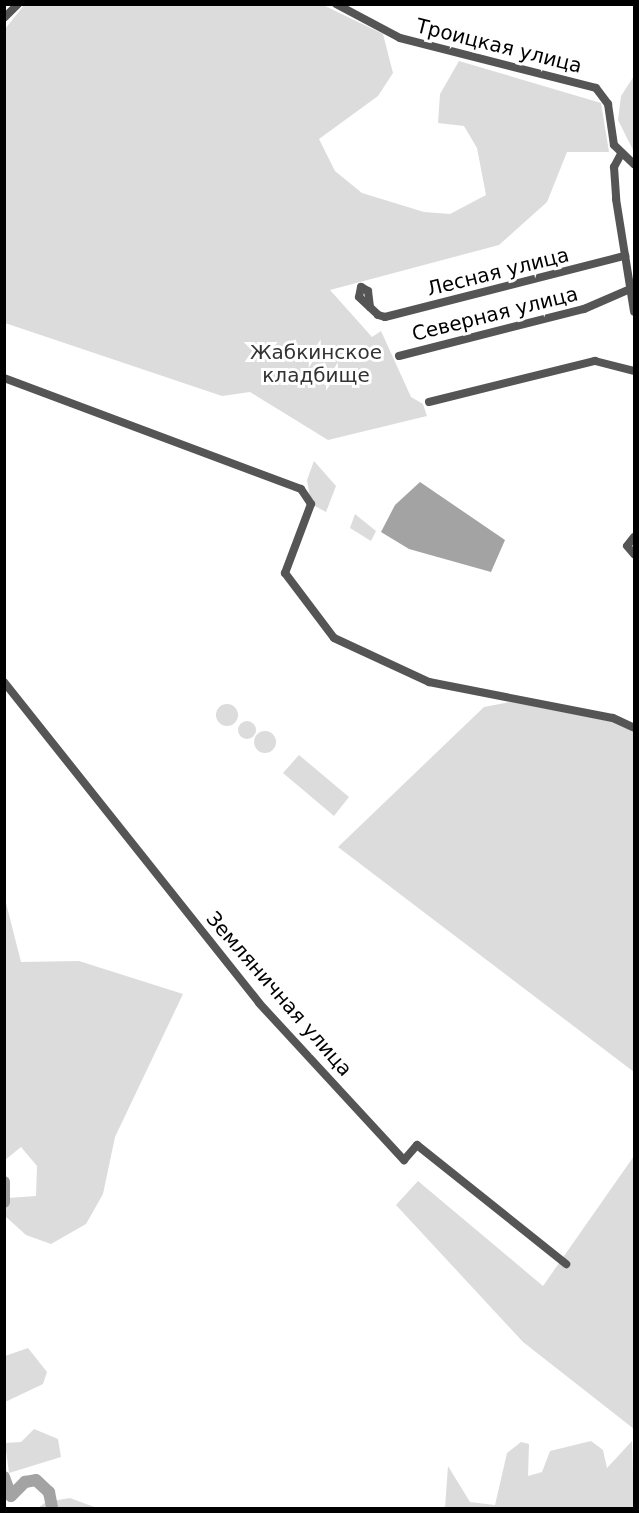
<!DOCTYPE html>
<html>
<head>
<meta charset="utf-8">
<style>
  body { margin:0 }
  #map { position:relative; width:639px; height:1513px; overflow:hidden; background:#fff; font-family:"DejaVu Sans",sans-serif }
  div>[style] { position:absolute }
  .green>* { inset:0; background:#dcdcdc }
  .round { border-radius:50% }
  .water>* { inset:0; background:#a3a3a3 }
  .river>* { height:12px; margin:-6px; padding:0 6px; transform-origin:6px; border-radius:6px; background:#a3a3a3 }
  .street>* { height:8px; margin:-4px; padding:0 4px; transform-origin:4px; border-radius:4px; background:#555 }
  span { translate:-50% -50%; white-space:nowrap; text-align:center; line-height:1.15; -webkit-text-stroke:6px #fff; paint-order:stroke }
  .street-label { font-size:20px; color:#000 }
  .park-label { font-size:20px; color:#333 }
  .frame { position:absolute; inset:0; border:6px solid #000; pointer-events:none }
</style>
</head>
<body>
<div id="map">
  <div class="green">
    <div style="clip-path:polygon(25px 4px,323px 5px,383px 34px,393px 73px,378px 96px,319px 139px,335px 171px,362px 193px,424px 212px,450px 214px,486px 195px,477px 148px,464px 126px,438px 123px,440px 94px,459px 61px,601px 103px,609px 152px,567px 152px,547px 202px,499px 245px,330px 290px,372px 337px,381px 331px,411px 397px,423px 404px,427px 416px,328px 440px,250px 392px,222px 396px,5px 323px,5px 29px)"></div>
    <div style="clip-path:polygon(634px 76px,634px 152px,618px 120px,621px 96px)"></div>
    <div style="clip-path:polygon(314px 461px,336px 486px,326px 512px,311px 504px,307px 480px)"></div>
    <div style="clip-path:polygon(355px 514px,376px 531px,371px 541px,350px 528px)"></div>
    <div style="clip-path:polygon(521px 700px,627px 725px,634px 733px,634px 1072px,338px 847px,484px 707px)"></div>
    <div class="round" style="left:216px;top:704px;width:22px;height:22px"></div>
    <div class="round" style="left:238px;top:721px;width:18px;height:18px"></div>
    <div class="round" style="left:254px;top:731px;width:22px;height:22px"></div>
    <div style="clip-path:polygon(299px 755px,349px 797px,334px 816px,283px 773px)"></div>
    <div style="clip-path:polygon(5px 899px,21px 962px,79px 961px,183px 994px,115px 1137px,103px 1194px,86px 1224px,51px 1244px,26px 1235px,5px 1216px,8px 1198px,36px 1196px,37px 1166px,21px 1147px,5px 1160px)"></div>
    <div style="clip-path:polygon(634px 1156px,634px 1429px,523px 1342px,396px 1205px,418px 1181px,543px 1286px)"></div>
    <div style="clip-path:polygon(28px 1348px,47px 1372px,43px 1384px,5px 1402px,5px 1356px)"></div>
    <div style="clip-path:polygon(34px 1429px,58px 1439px,61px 1457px,9px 1473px,5px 1443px,21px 1442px)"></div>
    <div style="clip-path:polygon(591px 1441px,603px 1450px,607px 1468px,632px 1441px,634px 1508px,445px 1508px,448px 1466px,470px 1502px,495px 1505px,507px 1453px,521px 1442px,529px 1444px,528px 1476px,542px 1472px,550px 1451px)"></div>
    <div style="clip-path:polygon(70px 1498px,97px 1508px,38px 1508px,46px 1502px)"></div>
  </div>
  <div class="water">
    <div style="clip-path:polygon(420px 482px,505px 540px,491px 572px,409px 549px,381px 532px,395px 505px)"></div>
  </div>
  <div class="river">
    <div style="left:4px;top:1182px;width:20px;rotate:90deg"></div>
    <div style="left:4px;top:1477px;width:20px;rotate:70deg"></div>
    <div style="left:11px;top:1496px;width:20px;rotate:-45deg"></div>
    <div style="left:25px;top:1482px;width:11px;rotate:-10deg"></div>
    <div style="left:36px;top:1480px;width:18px;rotate:43deg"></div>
    <div style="left:49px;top:1492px;width:16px;rotate:79deg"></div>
  </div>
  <div class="street">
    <div style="left:336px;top:4px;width:72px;rotate:28deg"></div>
    <div style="left:400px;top:38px;width:202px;rotate:14.3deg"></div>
    <div style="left:596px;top:88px;width:20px;rotate:53deg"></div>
    <div style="left:608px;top:104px;width:41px;rotate:81.7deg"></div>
    <div style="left:614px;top:145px;width:28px;rotate:44deg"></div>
    <div style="left:4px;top:18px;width:20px;rotate:-45deg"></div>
    <div style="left:621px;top:154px;width:15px;rotate:118deg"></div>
    <div style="left:614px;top:167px;width:32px;rotate:86deg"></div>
    <div style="left:616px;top:199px;width:114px;rotate:80.9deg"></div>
    <div style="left:370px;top:307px;width:16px;rotate:-97deg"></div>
    <div style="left:368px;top:291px;width:8px;rotate:-150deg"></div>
    <div style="left:361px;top:287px;width:10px;rotate:101deg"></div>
    <div style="left:359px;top:297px;width:26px;rotate:43deg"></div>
    <div style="left:378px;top:315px;width:7px;rotate:16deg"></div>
    <div style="left:385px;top:317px;width:248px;rotate:-14.3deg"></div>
    <div style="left:399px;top:356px;width:191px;rotate:-14.3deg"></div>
    <div style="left:584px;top:309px;width:50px;rotate:-23.5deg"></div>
    <div style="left:4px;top:378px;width:317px;rotate:20.5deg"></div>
    <div style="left:301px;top:489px;width:18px;rotate:56deg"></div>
    <div style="left:311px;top:504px;width:74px;rotate:110.6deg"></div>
    <div style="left:285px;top:573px;width:81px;rotate:53deg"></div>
    <div style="left:334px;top:638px;width:105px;rotate:24.9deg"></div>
    <div style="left:429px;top:682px;width:187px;rotate:11.1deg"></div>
    <div style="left:613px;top:718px;width:23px;rotate:25deg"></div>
    <div style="left:429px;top:402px;width:171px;rotate:-13.9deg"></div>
    <div style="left:595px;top:361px;width:40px;rotate:14.4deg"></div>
    <div style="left:634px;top:537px;width:11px;rotate:128deg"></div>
    <div style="left:627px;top:546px;width:11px;rotate:49deg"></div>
    <div style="left:4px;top:682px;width:410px;rotate:51.5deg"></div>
    <div style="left:259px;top:1003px;width:214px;rotate:47.3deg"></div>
    <div style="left:404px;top:1160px;width:20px;rotate:-49deg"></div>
    <div style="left:417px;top:1145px;width:191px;rotate:38.6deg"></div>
  </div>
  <div class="street-label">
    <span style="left:499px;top:46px;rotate:14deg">Троицкая улица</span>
    <span style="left:498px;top:272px;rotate:-14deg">Лесная улица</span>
    <span style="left:495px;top:314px;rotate:-14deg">Северная улица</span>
    <span style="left:279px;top:994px;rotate:49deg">Земляничная улица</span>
  </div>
  <div class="park-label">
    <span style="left:316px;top:364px">Жабкинское<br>кладбище</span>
  </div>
  <div class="frame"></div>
</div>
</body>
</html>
